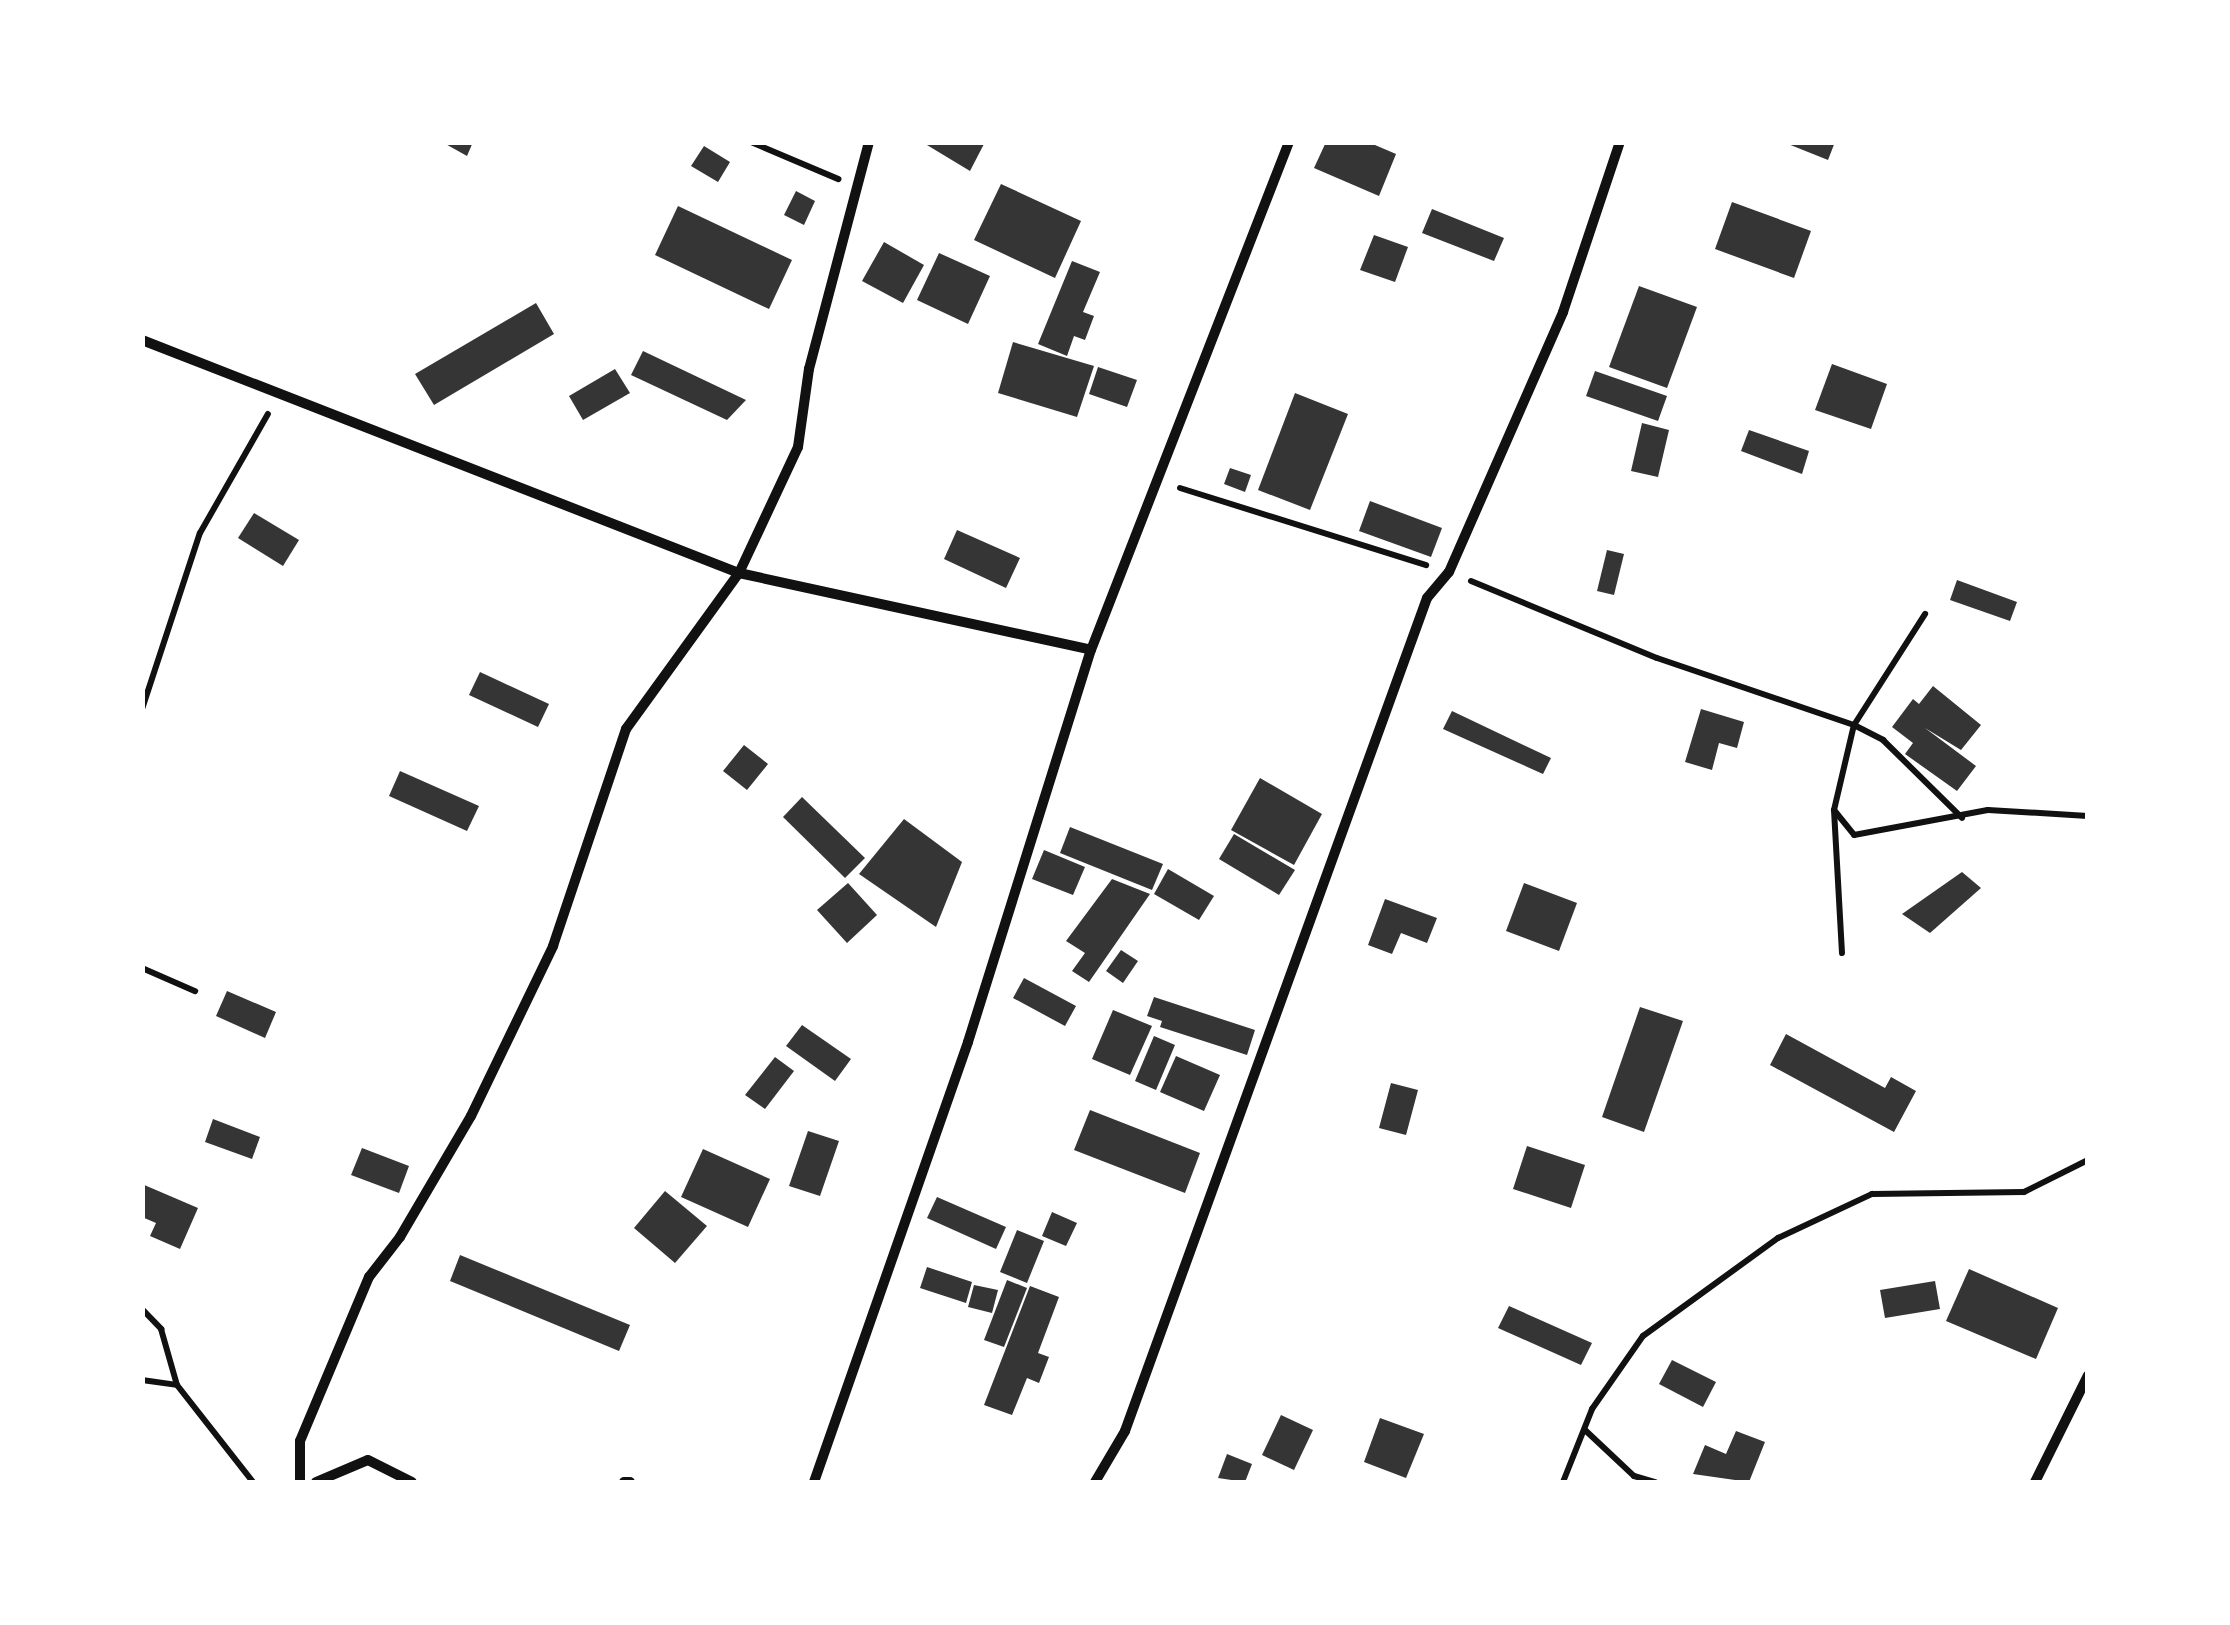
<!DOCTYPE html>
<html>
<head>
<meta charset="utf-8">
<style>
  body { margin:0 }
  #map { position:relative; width:2230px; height:1625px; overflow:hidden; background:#fff; font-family:Barlow,sans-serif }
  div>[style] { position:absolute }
  .building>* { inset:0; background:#353535 }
  .path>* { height:6px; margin:-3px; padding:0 3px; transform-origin:3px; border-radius:3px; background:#111 }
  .minor>* { height:10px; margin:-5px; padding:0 5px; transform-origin:5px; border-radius:5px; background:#111 }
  span { translate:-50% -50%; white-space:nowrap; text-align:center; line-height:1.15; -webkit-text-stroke:8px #fff; paint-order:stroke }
  .frame { position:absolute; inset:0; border:145px solid #fff; pointer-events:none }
</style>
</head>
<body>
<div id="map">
  <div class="building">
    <div style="clip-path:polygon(442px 142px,473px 142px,467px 156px)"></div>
    <div style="clip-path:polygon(922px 142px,985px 142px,970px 171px)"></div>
    <div style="clip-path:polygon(1326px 142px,1368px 142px,1396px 154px,1379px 196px,1314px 168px)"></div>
    <div style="clip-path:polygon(1783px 142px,1835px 142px,1828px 160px)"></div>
    <div style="clip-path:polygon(704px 146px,730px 162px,718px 182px,691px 166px)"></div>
    <div style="clip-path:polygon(1001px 184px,1081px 221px,1055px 278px,974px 240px)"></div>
    <div style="clip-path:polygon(796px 191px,815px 201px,804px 225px,784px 215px)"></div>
    <div style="clip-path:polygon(1732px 202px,1811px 231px,1794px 278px,1715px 249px)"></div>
    <div style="clip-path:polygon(678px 206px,792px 260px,769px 309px,655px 255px)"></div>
    <div style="clip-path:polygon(1432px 209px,1504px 238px,1494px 261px,1422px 233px)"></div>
    <div style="clip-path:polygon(1374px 235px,1408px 247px,1395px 282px,1360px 270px)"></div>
    <div style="clip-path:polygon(884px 242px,924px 265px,903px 303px,862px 281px)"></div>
    <div style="clip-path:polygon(939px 253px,990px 276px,968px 324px,917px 300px)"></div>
    <div style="clip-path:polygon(1072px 261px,1100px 272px,1083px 312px,1094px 316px,1085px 340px,1074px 336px,1067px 356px,1038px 344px)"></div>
    <div style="clip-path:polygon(1639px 286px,1697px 307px,1667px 388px,1609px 367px)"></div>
    <div style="clip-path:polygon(536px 303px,554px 334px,434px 405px,415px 374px)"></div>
    <div style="clip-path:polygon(1013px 342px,1094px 366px,1077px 417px,998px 393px)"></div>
    <div style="clip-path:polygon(643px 351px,746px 400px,727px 420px,631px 375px)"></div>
    <div style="clip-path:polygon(1832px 364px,1887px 384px,1871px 429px,1815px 410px)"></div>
    <div style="clip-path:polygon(1098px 367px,1137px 380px,1127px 407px,1089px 394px)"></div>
    <div style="clip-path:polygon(615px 369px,630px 393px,583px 420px,569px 396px)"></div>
    <div style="clip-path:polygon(1595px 371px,1667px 396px,1658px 421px,1586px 396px)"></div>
    <div style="clip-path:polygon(1295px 393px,1348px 414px,1310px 510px,1258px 490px)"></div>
    <div style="clip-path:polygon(1642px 423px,1669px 430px,1658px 477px,1631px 471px)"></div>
    <div style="clip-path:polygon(1749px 430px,1809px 451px,1802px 474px,1741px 451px)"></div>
    <div style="clip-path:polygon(1230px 468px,1251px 475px,1245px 492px,1224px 484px)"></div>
    <div style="clip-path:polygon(1370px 501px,1442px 528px,1431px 557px,1359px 531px)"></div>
    <div style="clip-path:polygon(254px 513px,299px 540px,283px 566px,238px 538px)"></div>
    <div style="clip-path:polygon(957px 530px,1020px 558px,1006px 588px,944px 559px)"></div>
    <div style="clip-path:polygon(1607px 550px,1624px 554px,1614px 595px,1597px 591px)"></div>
    <div style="clip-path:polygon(1957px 580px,2017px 602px,2010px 621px,1950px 600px)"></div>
    <div style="clip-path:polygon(480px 672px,549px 704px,538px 727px,469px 695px)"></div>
    <div style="clip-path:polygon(1933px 686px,1981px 725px,1961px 750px,1925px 728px,1976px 766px,1957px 791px,1905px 754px,1913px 743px,1892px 727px,1913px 699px,1919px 704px)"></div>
    <div style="clip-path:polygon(1701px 709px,1744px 722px,1737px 748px,1719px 743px,1712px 770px,1685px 762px)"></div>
    <div style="clip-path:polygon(1452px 711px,1551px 758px,1543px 774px,1443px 729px)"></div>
    <div style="clip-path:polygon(744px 745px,768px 764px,747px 790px,723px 771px)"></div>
    <div style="clip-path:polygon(400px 771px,479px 806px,467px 831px,389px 796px)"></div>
    <div style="clip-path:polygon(1260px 778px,1322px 814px,1294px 865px,1231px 830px)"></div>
    <div style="clip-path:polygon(802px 797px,865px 858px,845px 878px,783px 817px)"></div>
    <div style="clip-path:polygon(904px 819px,962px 862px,936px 927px,859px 874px)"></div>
    <div style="clip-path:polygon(1070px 827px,1163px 864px,1152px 890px,1060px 853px)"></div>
    <div style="clip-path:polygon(1234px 834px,1295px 870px,1279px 895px,1219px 859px)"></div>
    <div style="clip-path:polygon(1044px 850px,1085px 867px,1073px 895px,1032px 879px)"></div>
    <div style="clip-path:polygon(1168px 869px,1214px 896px,1199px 920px,1154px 894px)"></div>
    <div style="clip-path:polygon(1962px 872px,1981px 888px,1930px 933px,1902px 914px)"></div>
    <div style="clip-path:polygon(1112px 879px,1150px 894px,1089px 982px,1072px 971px,1085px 953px,1066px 941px)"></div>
    <div style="clip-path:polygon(848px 883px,877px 915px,847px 943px,817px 910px)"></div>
    <div style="clip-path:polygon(1524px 883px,1577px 903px,1559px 951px,1506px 931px)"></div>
    <div style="clip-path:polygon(1385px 899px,1437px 918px,1427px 943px,1401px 933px,1392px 954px,1368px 945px)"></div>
    <div style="clip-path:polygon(1121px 950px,1138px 961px,1123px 983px,1106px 971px)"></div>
    <div style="clip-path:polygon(1024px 978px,1076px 1006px,1065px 1026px,1013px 998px)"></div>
    <div style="clip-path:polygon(227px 991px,276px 1012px,265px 1038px,216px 1016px)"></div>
    <div style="clip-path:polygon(1154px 997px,1255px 1030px,1247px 1055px,1160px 1027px,1162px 1021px,1147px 1016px)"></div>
    <div style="clip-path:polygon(1640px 1007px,1683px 1021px,1644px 1132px,1602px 1117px)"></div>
    <div style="clip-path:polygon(1113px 1010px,1152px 1026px,1130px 1075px,1092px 1059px)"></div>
    <div style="clip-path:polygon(802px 1025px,851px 1059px,835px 1081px,786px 1046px)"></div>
    <div style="clip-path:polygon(1786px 1034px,1885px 1088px,1891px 1077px,1916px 1091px,1894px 1132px,1770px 1065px)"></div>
    <div style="clip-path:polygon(1154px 1036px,1175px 1045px,1156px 1090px,1135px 1081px)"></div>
    <div style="clip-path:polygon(1176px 1056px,1220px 1075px,1204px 1111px,1160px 1092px)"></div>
    <div style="clip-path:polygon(775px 1057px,794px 1071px,765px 1109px,745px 1095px)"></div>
    <div style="clip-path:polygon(1391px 1083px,1418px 1090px,1406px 1135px,1379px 1128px)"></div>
    <div style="clip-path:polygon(1090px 1110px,1200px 1153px,1185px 1193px,1074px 1150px)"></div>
    <div style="clip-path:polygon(213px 1119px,260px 1137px,252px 1159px,205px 1142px)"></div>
    <div style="clip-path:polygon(808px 1131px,839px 1141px,820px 1196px,789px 1186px)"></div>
    <div style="clip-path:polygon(1527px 1146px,1585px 1165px,1571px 1208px,1513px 1189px)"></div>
    <div style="clip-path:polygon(362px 1148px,409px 1166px,399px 1193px,351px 1175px)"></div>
    <div style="clip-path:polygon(703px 1149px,770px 1179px,748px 1227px,681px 1197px)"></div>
    <div style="clip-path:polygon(142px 1184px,198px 1208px,180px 1249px,150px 1236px,156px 1223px,142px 1217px)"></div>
    <div style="clip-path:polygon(665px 1191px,707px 1226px,675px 1263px,634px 1228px)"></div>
    <div style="clip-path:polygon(937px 1197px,1006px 1227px,996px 1249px,927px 1218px)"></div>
    <div style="clip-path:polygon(1052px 1212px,1077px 1223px,1066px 1246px,1042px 1236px)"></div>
    <div style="clip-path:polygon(1017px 1230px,1044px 1241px,1027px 1283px,1000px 1272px)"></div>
    <div style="clip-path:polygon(460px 1255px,630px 1325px,619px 1351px,450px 1281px)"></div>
    <div style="clip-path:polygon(927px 1267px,972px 1282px,966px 1303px,920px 1288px)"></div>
    <div style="clip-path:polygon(1969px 1269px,2058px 1308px,2036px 1359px,1946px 1321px)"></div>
    <div style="clip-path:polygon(1007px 1280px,1027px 1288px,1004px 1347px,984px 1340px)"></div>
    <div style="clip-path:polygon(1935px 1281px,1940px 1309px,1885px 1318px,1880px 1290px)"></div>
    <div style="clip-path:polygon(974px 1285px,998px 1290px,992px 1313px,968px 1307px)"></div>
    <div style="clip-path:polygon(1030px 1286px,1059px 1297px,1038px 1353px,1049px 1357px,1039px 1383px,1027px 1378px,1012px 1415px,984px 1405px)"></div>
    <div style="clip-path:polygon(1509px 1306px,1592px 1343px,1581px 1365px,1498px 1328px)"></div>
    <div style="clip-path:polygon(1672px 1360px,1716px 1382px,1703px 1407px,1659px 1384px)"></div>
    <div style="clip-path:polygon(1281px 1415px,1313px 1430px,1294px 1470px,1262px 1455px)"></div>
    <div style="clip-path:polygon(1380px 1418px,1424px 1434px,1406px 1478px,1364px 1462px)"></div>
    <div style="clip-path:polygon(1736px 1431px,1765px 1442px,1749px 1482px,1693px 1474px,1705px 1445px,1726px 1454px)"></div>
    <div style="clip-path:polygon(1227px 1454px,1252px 1464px,1245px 1482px,1218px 1478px)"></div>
  </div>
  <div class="path">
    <div style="left:751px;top:142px;width:95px;rotate:23deg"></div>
    <div style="left:1180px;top:488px;width:258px;rotate:17.4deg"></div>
    <div style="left:1471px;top:581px;width:201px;rotate:22.5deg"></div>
    <div style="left:1657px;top:658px;width:208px;rotate:18.8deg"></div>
    <div style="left:1854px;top:725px;width:33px;rotate:27deg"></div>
    <div style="left:1883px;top:740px;width:111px;rotate:44.6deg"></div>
    <div style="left:142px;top:709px;width:185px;rotate:-71.8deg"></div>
    <div style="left:200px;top:533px;width:137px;rotate:-60.3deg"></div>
    <div style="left:1834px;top:810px;width:32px;rotate:51deg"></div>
    <div style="left:1854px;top:835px;width:136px;rotate:-10.6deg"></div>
    <div style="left:1988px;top:810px;width:100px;rotate:3.4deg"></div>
    <div style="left:1842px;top:953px;width:143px;rotate:-93.2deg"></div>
    <div style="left:1834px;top:810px;width:87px;rotate:-76.8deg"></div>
    <div style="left:1854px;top:725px;width:132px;rotate:-57.4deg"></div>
    <div style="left:142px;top:968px;width:58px;rotate:23.5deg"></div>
    <div style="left:142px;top:1309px;width:28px;rotate:46deg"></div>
    <div style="left:161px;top:1329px;width:58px;rotate:74.1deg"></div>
    <div style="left:142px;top:1380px;width:35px;rotate:8deg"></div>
    <div style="left:177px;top:1385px;width:123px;rotate:51.9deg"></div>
    <div style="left:1585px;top:1430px;width:67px;rotate:43.2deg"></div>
    <div style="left:1634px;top:1476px;width:22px;rotate:16deg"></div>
    <div style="left:1563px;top:1482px;width:79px;rotate:-68.3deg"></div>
    <div style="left:1592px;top:1409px;width:89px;rotate:-55.1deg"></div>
    <div style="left:1643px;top:1336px;width:167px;rotate:-36deg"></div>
    <div style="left:1778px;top:1238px;width:104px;rotate:-25.1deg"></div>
    <div style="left:1872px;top:1194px;width:152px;rotate:-0.8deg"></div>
    <div style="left:2024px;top:1192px;width:72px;rotate:-26.6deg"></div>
  </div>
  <div class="minor">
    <div style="left:142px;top:340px;width:641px;rotate:21.32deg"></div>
    <div style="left:739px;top:573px;width:360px;rotate:12.3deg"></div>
    <div style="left:300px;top:1482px;width:41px;rotate:-90deg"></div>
    <div style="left:300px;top:1441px;width:178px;rotate:-67.2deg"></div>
    <div style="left:369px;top:1277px;width:51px;rotate:-52.2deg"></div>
    <div style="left:400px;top:1237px;width:140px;rotate:-59.6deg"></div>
    <div style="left:471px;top:1116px;width:189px;rotate:-64.2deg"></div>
    <div style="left:553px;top:946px;width:229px;rotate:-71.4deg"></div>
    <div style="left:626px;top:729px;width:193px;rotate:-54.1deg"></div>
    <div style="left:739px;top:573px;width:139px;rotate:-64.9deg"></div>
    <div style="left:798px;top:447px;width:79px;rotate:-82deg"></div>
    <div style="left:809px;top:369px;width:235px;rotate:-75.2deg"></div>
    <div style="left:316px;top:1482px;width:56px;rotate:-22.9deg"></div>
    <div style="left:368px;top:1460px;width:49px;rotate:26.6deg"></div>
    <div style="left:624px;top:1482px;width:6px"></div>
    <div style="left:814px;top:1482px;width:466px;rotate:-70.7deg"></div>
    <div style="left:968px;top:1042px;width:411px;rotate:-72.6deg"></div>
    <div style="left:1091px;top:650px;width:545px;rotate:-68.71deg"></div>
    <div style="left:1095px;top:1482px;width:59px;rotate:-59.5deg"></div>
    <div style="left:1125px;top:1431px;width:886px;rotate:-70.07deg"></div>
    <div style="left:1427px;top:598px;width:34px;rotate:-50deg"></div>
    <div style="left:1449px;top:572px;width:284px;rotate:-66.3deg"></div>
    <div style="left:1563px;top:312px;width:179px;rotate:-71.5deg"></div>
    <div style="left:2035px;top:1482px;width:119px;rotate:-63.6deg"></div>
  </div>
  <div class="frame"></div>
</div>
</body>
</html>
